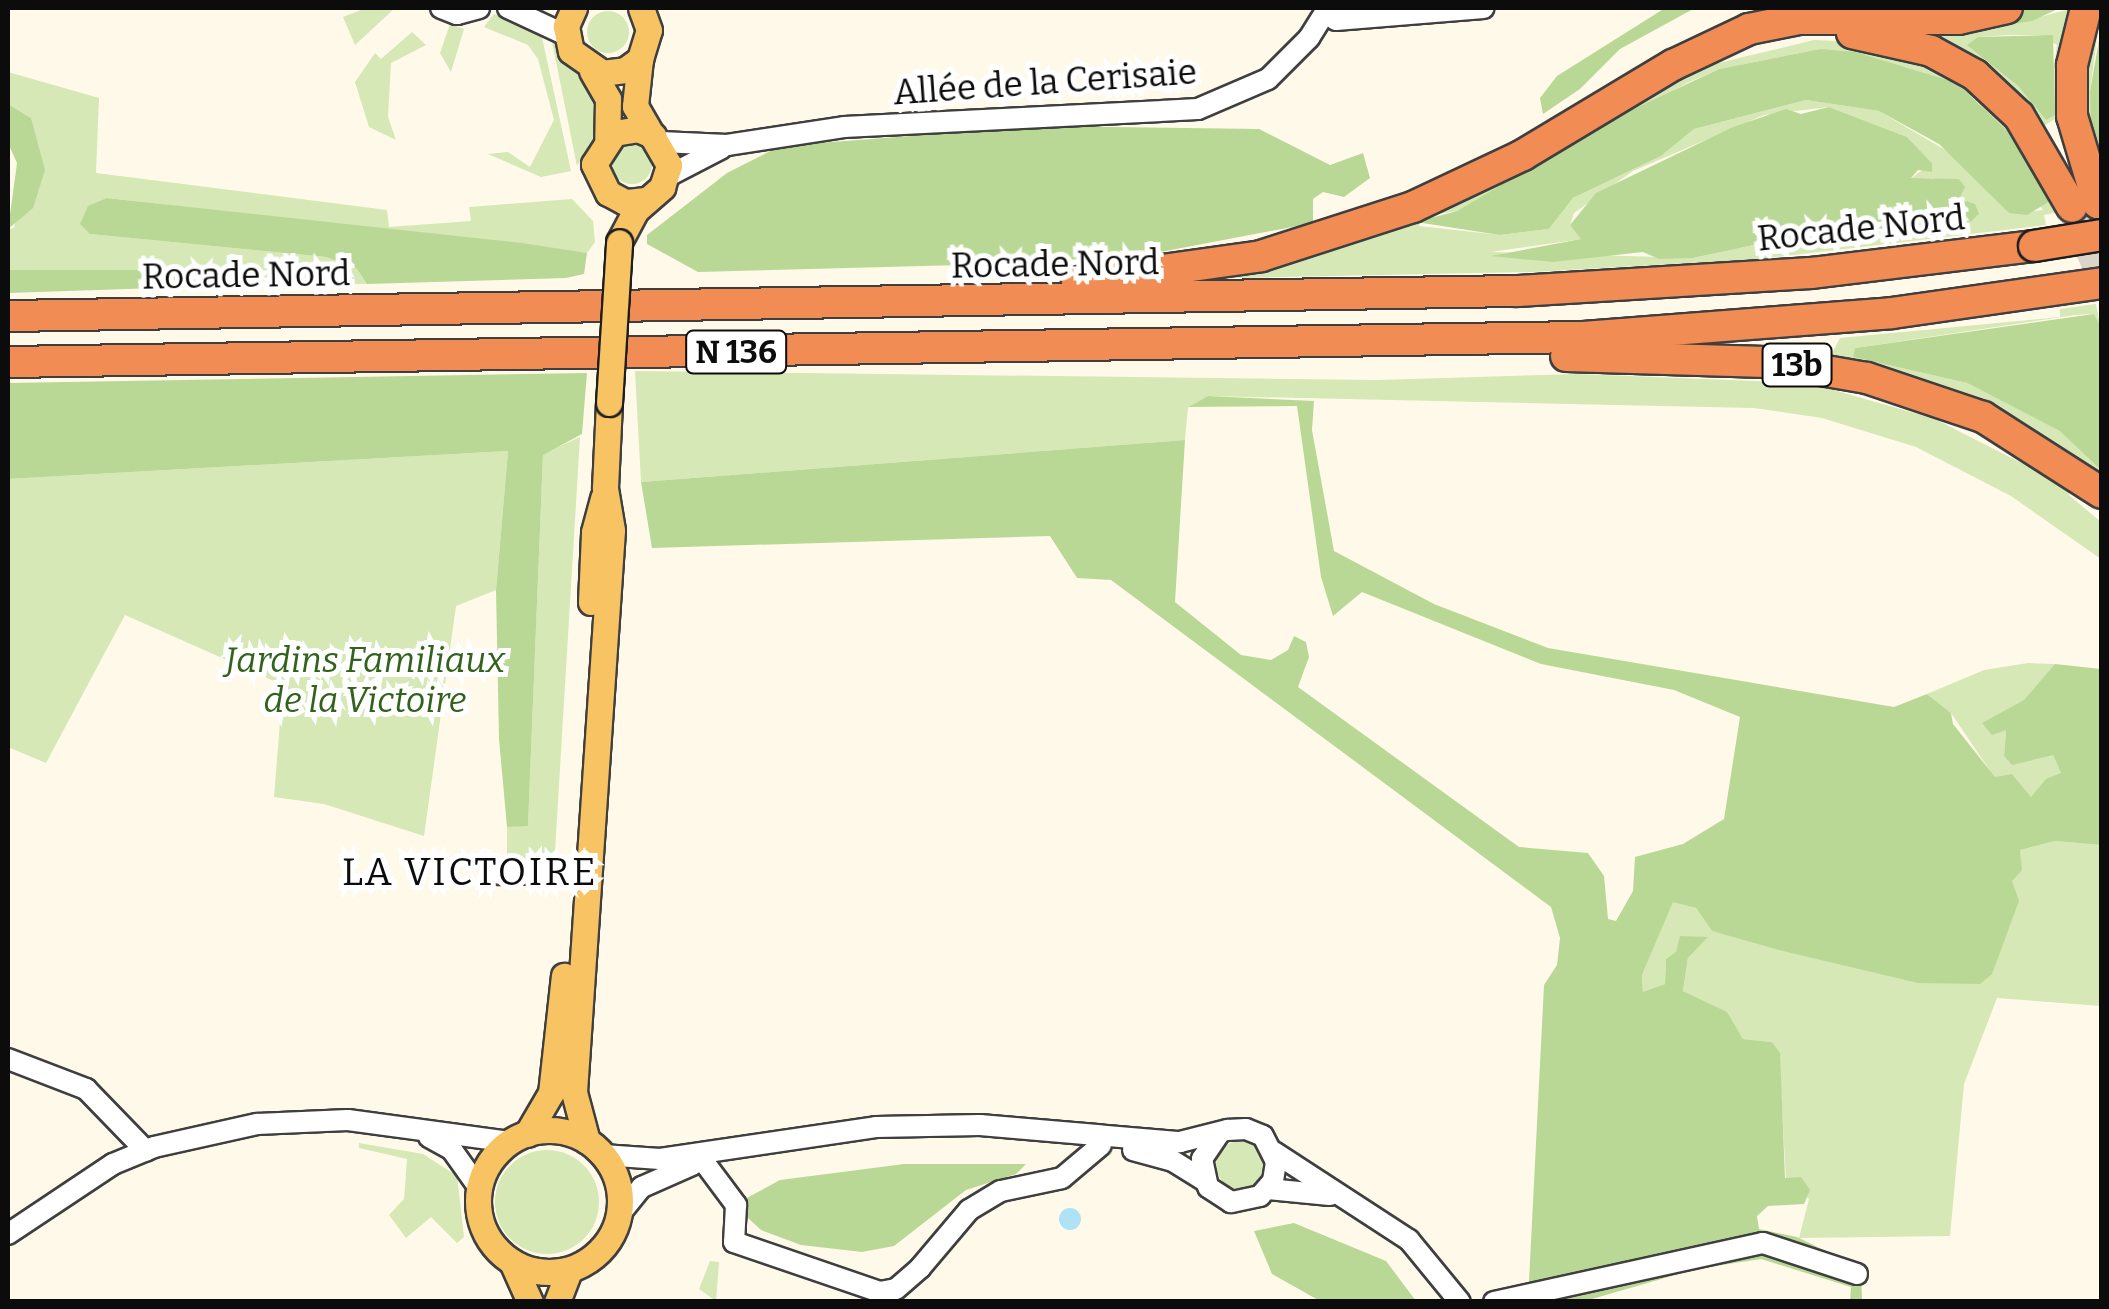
<!DOCTYPE html>
<html>
<head>
<meta charset="utf-8">
<style>
  body { margin:0 }
  #map { position:relative; width:2109px; height:1309px; overflow:hidden; background:#fff9ea; font-family:Bitter,serif }
  div>[style] { position:absolute }
  .green>* { inset:0; background:#d5e8b5 }
  .round { border-radius:50% }
  .forest>* { inset:0; background:#bad895 }
  .water>* { inset:0; background:#b0e2f5 }
  .highway-tunnel>* { height:30px; margin-top:-15px; transform-origin:0; background:repeating-linear-gradient(90deg,#dbd5c9 0 30px,transparent 0 45px) }
  .roads { filter:drop-shadow(2px 0 #3f3f3f) drop-shadow(-2px 0 #3f3f3f) drop-shadow(0 2px #3f3f3f) drop-shadow(0 -2px #3f3f3f) }
  .minor>* { height:20px; margin:-10px; padding:0 10px; transform-origin:10px; border-radius:10px; background:#fff }
  .major>* { height:25px; margin:-12.5px; padding:0 12.5px; transform-origin:12.5px; border-radius:12.5px; background:#f7c363 }
  .major>.ring { margin:-12.5px; padding:0; box-sizing:content-box; background:none; border:25px solid #f7c363; border-radius:50% }
  .highway>* { height:30px; margin:-15px; padding:0 15px; transform-origin:15px; border-radius:15px; background:#f28c55 }
  .bridges { filter:drop-shadow(2px 0 #1d1d1d) drop-shadow(-2px 0 #1d1d1d) drop-shadow(0 2px #1d1d1d) drop-shadow(0 -2px #1d1d1d) }
  .major-bridge>* { height:25px; margin:-12.5px; padding:0 12.5px; transform-origin:12.5px; border-radius:12.5px; background:#f7c363 }
  .highway-bridge>* { height:30px; margin:-15px; padding:0 15px; transform-origin:15px; border-radius:15px; background:#f28c55 }
  span { translate:-50% -50%; white-space:nowrap; text-align:center; line-height:1.15; -webkit-text-stroke:10px #fff; paint-order:stroke }
  .shield-label span { padding:2px 8px; background:#fff; border:2px solid; border-radius:8px; -webkit-text-stroke-width:0 }
  .shield-label { font-size:32px; color:#0c0c0c; font-weight:700 }
  .street-label { font-size:35px; color:#0c0c0c }
  .park-label { font-size:35px; color:#33621d; font-style:italic }
  .neighbourhood-label { font-size:38px; color:#0c0c0c; letter-spacing:2.5px }
  .frame { position:absolute; inset:0; border:10px solid #0c0c0c; pointer-events:none }
</style>
</head>
<body>
<div id="map">
  <div class="green">
    <div style="clip-path:polygon(366px 8px,395px 8px,355px 45px,343px 17px)"></div>
    <div style="clip-path:polygon(evenodd,1959px 8px,2027px 8px,1992px 17px,1990px 30px,2074px 8px,2060px 56px,2055px 119px,2045px 125px,1982px 62px,1917px 31px,1959px 8px,2010px 35px,2040px 35px,2057px 45px,2046px 120px,2018px 86px,1968px 45px,1978px 37px,2010px 35px)"></div>
    <div style="clip-path:polygon(2101px 8px,2090px 91px,2101px 166px,2081px 120px,2088px 40px)"></div>
    <div class="round" style="left:587px;top:11px;width:42px;height:42px"></div>
    <div style="clip-path:polygon(494px 14px,540px 28px,571px 171px,541px 177px,488px 154px,508px 152px,530px 167px,554px 120px,538px 59px,528px 45px,484px 27px)"></div>
    <div style="clip-path:polygon(450px 24px,464px 29px,451px 72px,440px 53px)"></div>
    <div style="clip-path:polygon(412px 32px,426px 45px,391px 63px,388px 117px,396px 140px,369px 127px,355px 82px,375px 53px,381px 59px)"></div>
    <div style="clip-path:polygon(551px 37px,600px 105px,599px 130px,577px 166px)"></div>
    <div style="clip-path:polygon(evenodd,1814px 40px,1859px 42px,1915px 56px,1995px 104px,2059px 212px,2044px 215px,2046px 225px,1760px 259px,1532px 272px,1234px 278px,1233px 273px,1710px 65px,1814px 40px,1820px 49px,1920px 72px,1977px 99px,2043px 210px,2009px 213px,1962px 160px,1879px 111px,1806px 100px,1694px 129px,1661px 156px,1573px 198px,1549px 229px,1500px 235px,1419px 226px,1419px 217px,1457px 211px,1687px 83px,1719px 69px,1820px 49px,1814px 40px,1829px 107px,1907px 137px,1932px 163px,1910px 179px,1934px 178px,1958px 199px,1967px 224px,1911px 226px,1814px 242px,1782px 239px,1693px 258px,1490px 252px,1582px 239px,1570px 225px,1574px 213px,1633px 171px,1764px 115px,1829px 107px)"></div>
    <div style="clip-path:polygon(8px 72px,99px 98px,96px 173px,387px 210px,389px 227px,471px 221px,469px 207px,572px 199px,593px 221px,595px 242px,587px 253px,108px 198px,88px 207px,90px 234px,326px 257px,357px 269px,367px 284px,247px 285px,200px 270px,8px 270px,8px 229px,14px 228px,31px 118px,8px 104px)"></div>
    <div class="round" style="left:612px;top:144px;width:40px;height:40px"></div>
    <div style="clip-path:polygon(2096px 304px,2101px 330px,2094px 314px,2075px 315px,1855px 348px,1853px 357px,1967px 383px,2061px 431px,2099px 462px,2101px 482px,1831px 355px,1840px 338px,2060px 317px,2060px 309px)"></div>
    <div style="clip-path:polygon(635px 371px,1378px 380px,1577px 374px,1809px 383px,1935px 419px,2068px 487px,2069px 495px,2101px 522px,2101px 559px,2011px 496px,1916px 447px,1822px 418px,1754px 408px,1208px 396px,1188px 407px,1185px 440px,641px 482px)"></div>
    <div style="clip-path:polygon(580px 437px,554px 868px,507px 867px,507px 827px,528px 825px,543px 454px)"></div>
    <div style="clip-path:polygon(508px 451px,496px 590px,456px 606px,424px 836px,324px 804px,274px 797px,283px 685px,125px 615px,46px 763px,8px 747px,8px 479px)"></div>
    <div style="clip-path:polygon(2028px 663px,2055px 664px,2006px 730px,2004px 756px,2053px 755px,2061px 773px,2031px 797px,1995px 778px,1951px 713px,1927px 694px,1984px 670px)"></div>
    <div style="clip-path:polygon(2055px 841px,2101px 845px,2101px 1006px,1997px 998px,1964px 1084px,1950px 1236px,1799px 1238px,1809px 1199px,1786px 1179px,1779px 1053px,1772px 1042px,1743px 1039px,1726px 1012px,1683px 991px,1688px 958px,1707px 937px,1666px 959px,1665px 984px,1643px 993px,1642px 975px,1673px 901px,1696px 908px,1712px 931px,1833px 959px,2012px 880px,2020px 850px)"></div>
    <div class="round" style="left:1216px;top:1141px;width:48px;height:48px"></div>
    <div style="clip-path:polygon(359px 1143px,423px 1154px,457px 1176px,464px 1237px,457px 1243px,431px 1217px,406px 1238px,389px 1215px,404px 1199px,407px 1159px,359px 1148px)"></div>
    <div class="round" style="left:495px;top:1150px;width:104px;height:104px"></div>
    <div style="clip-path:polygon(710px 1261px,719px 1262px,716px 1301px,699px 1289px)"></div>
  </div>
  <div class="forest">
    <div style="clip-path:polygon(1665px 8px,1695px 8px,1620px 49px,1580px 89px,1543px 114px,1540px 98px,1557px 76px)"></div>
    <div style="clip-path:polygon(2027px 8px,2060px 8px,2032px 21px,1961px 32px)"></div>
    <div style="clip-path:polygon(2101px 29px,2101px 153px,2091px 123px,2090px 91px)"></div>
    <div style="clip-path:polygon(2053px 35px,2055px 115px,2046px 120px,2018px 86px,1967px 45px,1978px 37px)"></div>
    <div style="clip-path:polygon(1820px 49px,1855px 52px,1957px 83px,2028px 151px,2050px 201px,2027px 215px,2009px 213px,1939px 144px,1879px 111px,1806px 100px,1694px 129px,1661px 156px,1573px 198px,1549px 229px,1500px 235px,1416px 222px,1457px 211px,1621px 115px,1719px 69px)"></div>
    <div style="clip-path:polygon(8px 104px,31px 118px,45px 170px,33px 208px,8px 229px,17px 163px,8px 143px)"></div>
    <div style="clip-path:polygon(1829px 107px,1907px 137px,1932px 163px,1932px 172px,1918px 170px,1911px 178px,1959px 179px,1965px 187px,1959px 199px,1975px 204px,1979px 214px,1968px 224px,1911px 226px,1814px 242px,1782px 239px,1693px 258px,1659px 259px,1643px 252px,1553px 262px,1491px 256px,1581px 239px,1570px 225px,1596px 193px,1733px 127px,1786px 109px,1801px 114px)"></div>
    <div style="clip-path:polygon(1040px 126px,1259px 129px,1330px 165px,1363px 153px,1370px 178px,1344px 197px,1323px 192px,1313px 199px,1313px 223px,1113px 261px,698px 272px,647px 244px,647px 235px,727px 173px,780px 146px)"></div>
    <div style="clip-path:polygon(107px 198px,522px 243px,587px 253px,584px 274px,566px 278px,367px 284px,357px 269px,326px 257px,90px 234px,80px 224px,88px 206px)"></div>
    <div style="clip-path:polygon(8px 270px,200px 270px,247px 285px,8px 293px)"></div>
    <div style="clip-path:polygon(2094px 314px,2102px 330px,2101px 470px,2060px 431px,1967px 383px,1853px 357px,1855px 348px)"></div>
    <div style="clip-path:polygon(587px 373px,582px 434px,543px 455px,528px 826px,507px 827px,499px 739px,496px 590px,508px 451px,8px 479px,8px 383px)"></div>
    <div style="clip-path:polygon(1208px 396px,1314px 401px,1312px 430px,1334px 551px,1434px 604px,1548px 648px,1894px 707px,1927px 694px,1951px 713px,1953px 724px,1995px 777px,2012px 774px,2031px 797px,2046px 779px,2061px 773px,2053px 755px,2012px 765px,2004px 756px,2006px 730px,1992px 735px,1982px 723px,2024px 700px,2055px 664px,2101px 669px,2101px 845px,2055px 841px,2020px 850px,2022px 870px,2012px 881px,2019px 901px,1992px 974px,1980px 984px,1918px 983px,1783px 951px,1712px 931px,1696px 908px,1673px 902px,1642px 975px,1643px 992px,1665px 984px,1666px 959px,1676px 952px,1680px 936px,1708px 937px,1688px 958px,1683px 991px,1727px 1012px,1743px 1039px,1772px 1042px,1780px 1053px,1785px 1178px,1801px 1177px,1810px 1190px,1804px 1204px,1768px 1206px,1757px 1216px,1759px 1229px,1797px 1237px,1861px 1268px,1862px 1301px,1850px 1301px,1851px 1287px,1761px 1259px,1696px 1269px,1585px 1301px,1528px 1301px,1544px 985px,1557px 965px,1560px 938px,1551px 907px,1111px 580px,1077px 578px,1050px 536px,652px 548px,641px 482px,1185px 440px,1175px 602px,1241px 655px,1271px 660px,1288px 650px,1294px 636px,1306px 642px,1309px 657px,1298px 687px,1519px 847px,1588px 853px,1604px 876px,1608px 919px,1616px 921px,1633px 891px,1635px 857px,1683px 844px,1724px 819px,1740px 717px,1674px 690px,1541px 664px,1362px 592px,1333px 616px,1321px 577px,1297px 406px,1188px 407px)"></div>
    <div style="clip-path:polygon(904px 1164px,1026px 1164px,1016px 1174px,966px 1190px,894px 1246px,862px 1252px,801px 1245px,761px 1230px,746px 1216px,745px 1199px,780px 1180px)"></div>
    <div style="clip-path:polygon(1294px 1223px,1386px 1261px,1416px 1301px,1320px 1301px,1272px 1274px,1254px 1231px)"></div>
  </div>
  <div class="water">
    <div class="round" style="left:1059px;top:1208px;width:22px;height:22px"></div>
  </div>
  <div class="highway-tunnel">
    <div style="left:2072px;top:207px;width:76px;rotate:66.8deg"></div>
  </div>
  <div class="roads">
    <div class="minor">
      <div style="left:441px;top:8px;width:17px;rotate:21deg"></div>
      <div style="left:457px;top:14px;width:23px;rotate:-15deg"></div>
      <div style="left:508px;top:8px;width:64px;rotate:25deg"></div>
      <div style="left:1326px;top:13px;width:12px;rotate:35deg"></div>
      <div style="left:1336px;top:20px;width:148px;rotate:-4.6deg"></div>
      <div style="left:661px;top:142px;width:66px;rotate:2.6deg"></div>
      <div style="left:727px;top:145px;width:118px;rotate:-8.7deg"></div>
      <div style="left:844px;top:127px;width:354px;rotate:-2.9deg"></div>
      <div style="left:1198px;top:109px;width:76px;rotate:-23.2deg"></div>
      <div style="left:1268px;top:79px;width:58px;rotate:-45deg"></div>
      <div style="left:1309px;top:38px;width:36px;rotate:-58deg"></div>
      <div style="left:666px;top:177px;width:63px;rotate:-27.4deg"></div>
      <div style="left:499px;top:874px;width:75px;rotate:-0.8deg"></div>
      <div style="left:8px;top:1059px;width:84px;rotate:21deg"></div>
      <div style="left:86px;top:1089px;width:86px;rotate:45.9deg"></div>
      <div style="left:429px;top:1137px;width:26px;rotate:29deg"></div>
      <div style="left:452px;top:1150px;width:47px;rotate:54.6deg"></div>
      <div style="left:1133px;top:1150px;width:41px;rotate:15.4deg"></div>
      <div style="left:1173px;top:1161px;width:36px;rotate:32deg"></div>
      <div style="left:1274px;top:1152px;width:161px;rotate:33.1deg"></div>
      <div style="left:1409px;top:1240px;width:80px;rotate:50.6deg"></div>
      <div style="left:603px;top:1155px;width:57px;rotate:4deg"></div>
      <div style="left:660px;top:1159px;width:218px;rotate:-8.4deg"></div>
      <div style="left:876px;top:1127px;width:104px;rotate:-1.1deg"></div>
      <div style="left:980px;top:1125px;width:201px;rotate:4.9deg"></div>
      <div style="left:1180px;top:1142px;width:49px;rotate:-14.3deg"></div>
      <div style="left:1227px;top:1130px;width:19px;rotate:-3deg"></div>
      <div style="left:1246px;top:1129px;width:18px;rotate:22deg"></div>
      <div style="left:1263px;top:1136px;width:29px;rotate:63deg"></div>
      <div style="left:1276px;top:1162px;width:19px;rotate:99deg"></div>
      <div style="left:1273px;top:1181px;width:20px;rotate:131deg"></div>
      <div style="left:1260px;top:1196px;width:30px;rotate:168deg"></div>
      <div style="left:1231px;top:1202px;width:27px;rotate:-147deg"></div>
      <div style="left:1208px;top:1187px;width:29px;rotate:-102deg"></div>
      <div style="left:1202px;top:1159px;width:30px;rotate:-56deg"></div>
      <div style="left:704px;top:1162px;width:54px;rotate:53.3deg"></div>
      <div style="left:736px;top:1205px;width:37px;rotate:93deg"></div>
      <div style="left:734px;top:1242px;width:154px;rotate:18.9deg"></div>
      <div style="left:880px;top:1292px;width:16px;rotate:-11deg"></div>
      <div style="left:896px;top:1289px;width:32px;rotate:-41deg"></div>
      <div style="left:920px;top:1268px;width:76px;rotate:-49.8deg"></div>
      <div style="left:969px;top:1210px;width:37px;rotate:-31deg"></div>
      <div style="left:1001px;top:1191px;width:62px;rotate:-12deg"></div>
      <div style="left:1062px;top:1178px;width:51px;rotate:-40.2deg"></div>
      <div style="left:1268px;top:1189px;width:62px;rotate:5.5deg"></div>
      <div style="left:619px;top:1215px;width:36px;rotate:-51deg"></div>
      <div style="left:642px;top:1187px;width:55px;rotate:-23.7deg"></div>
      <div style="left:8px;top:1234px;width:126px;rotate:-33.7deg"></div>
      <div style="left:113px;top:1164px;width:44px;rotate:-22.5deg"></div>
      <div style="left:154px;top:1147px;width:106px;rotate:-12.6deg"></div>
      <div style="left:257px;top:1124px;width:91px;rotate:-2.5deg"></div>
      <div style="left:348px;top:1120px;width:163px;rotate:7.7deg"></div>
      <div style="left:1494px;top:1302px;width:275px;rotate:-12.4deg"></div>
      <div style="left:1763px;top:1243px;width:99px;rotate:18.3deg"></div>
    </div>
    <div class="major">
      <div style="left:574px;top:8px;width:20px;rotate:114deg"></div>
      <div style="left:566px;top:26px;width:25px;rotate:79deg"></div>
      <div style="left:571px;top:51px;width:38px;rotate:35deg"></div>
      <div style="left:602px;top:73px;width:23px;rotate:-7deg"></div>
      <div style="left:625px;top:70px;width:19px;rotate:-36deg"></div>
      <div style="left:640px;top:59px;width:30px;rotate:-73deg"></div>
      <div style="left:649px;top:30px;width:23px;rotate:-110deg"></div>
      <div style="left:592px;top:71px;width:32px;rotate:60deg"></div>
      <div style="left:608px;top:99px;width:39px;rotate:91deg"></div>
      <div style="left:645px;top:200px;width:20px;rotate:174deg"></div>
      <div style="left:625px;top:202px;width:19px;rotate:-152deg"></div>
      <div style="left:608px;top:193px;width:32px;rotate:-116deg"></div>
      <div style="left:594px;top:164px;width:37px;rotate:-57deg"></div>
      <div style="left:614px;top:133px;width:24px;rotate:-9deg"></div>
      <div style="left:638px;top:129px;width:17px;rotate:24deg"></div>
      <div style="left:619px;top:242px;width:36px;rotate:-62deg"></div>
      <div style="left:636px;top:210px;width:35px;rotate:-41deg"></div>
      <div style="left:662px;top:187px;width:23px;rotate:-72deg"></div>
      <div style="left:669px;top:165px;width:68px;rotate:-120deg"></div>
      <div style="left:635px;top:106px;width:47px;rotate:-83.9deg"></div>
      <div style="left:591px;top:602px;width:70px;rotate:-87.5deg"></div>
      <div style="left:594px;top:532px;width:35px;rotate:-75deg"></div>
      <div class="ring" style="left:478px;top:1130px;width:117px;height:117px"></div>
      <div style="left:527px;top:1134px;width:48px;rotate:-59.7deg"></div>
      <div style="left:551px;top:1093px;width:118px;rotate:-83.7deg"></div>
      <div style="left:587px;top:1141px;width:51px;rotate:-104.9deg"></div>
      <div style="left:574px;top:1092px;width:563px;rotate:-86.13deg"></div>
      <div style="left:612px;top:530px;width:43px;rotate:-99.5deg"></div>
      <div style="left:605px;top:488px;width:85px;rotate:-87.3deg"></div>
      <div style="left:512px;top:1262px;width:44px;rotate:65.8deg"></div>
      <div style="left:557px;top:1302px;width:34px;rotate:-69deg"></div>
    </div>
    <div class="highway">
      <div style="left:2086px;top:8px;width:59px;rotate:103.8deg"></div>
      <div style="left:2072px;top:65px;width:51px;rotate:90deg"></div>
      <div style="left:2072px;top:116px;width:91px;rotate:73.4deg"></div>
      <div style="left:1852px;top:33px;width:81px;rotate:12.8deg"></div>
      <div style="left:1931px;top:51px;width:50px;rotate:28.6deg"></div>
      <div style="left:1975px;top:75px;width:60px;rotate:43deg"></div>
      <div style="left:2019px;top:116px;width:105px;rotate:59.8deg"></div>
      <div style="left:1077px;top:282px;width:186px;rotate:-8deg"></div>
      <div style="left:1261px;top:256px;width:160px;rotate:-17.9deg"></div>
      <div style="left:1413px;top:207px;width:122px;rotate:-25.3deg"></div>
      <div style="left:1523px;top:155px;width:175px;rotate:-31deg"></div>
      <div style="left:1673px;top:65px;width:84px;rotate:-25.3deg"></div>
      <div style="left:1749px;top:29px;width:51px;rotate:-11.3deg"></div>
      <div style="left:1799px;top:19px;width:160px"></div>
      <div style="left:1959px;top:19px;width:49px;rotate:-12.9deg"></div>
      <div style="left:8px;top:316px;width:1509px;rotate:-0.95deg"></div>
      <div style="left:1517px;top:291px;width:295px;rotate:-3.5deg"></div>
      <div style="left:1811px;top:273px;width:225px;rotate:-6.9deg"></div>
      <div style="left:1566px;top:356px;width:208px;rotate:1.7deg"></div>
      <div style="left:1774px;top:362px;width:94px;rotate:9.8deg"></div>
      <div style="left:1867px;top:378px;width:122px;rotate:18.6deg"></div>
      <div style="left:1983px;top:417px;width:141px;rotate:32.6deg"></div>
      <div style="left:8px;top:362px;width:1574px;rotate:-0.91deg"></div>
      <div style="left:1582px;top:337px;width:311px;rotate:-4.4deg"></div>
      <div style="left:1892px;top:313px;width:212px;rotate:-8.1deg"></div>
    </div>
  </div>
  <div class="bridges">
    <div class="major-bridge">
      <div style="left:609px;top:403px;width:161px;rotate:-86.4deg"></div>
    </div>
    <div class="highway-bridge">
      <div style="left:2034px;top:246px;width:69px;rotate:-9.2deg"></div>
    </div>
  </div>
  <div class="shield-label">
    <span style="left:736px;top:352px">N 136</span>
    <span style="left:1797px;top:365px">13b</span>
  </div>
  <div class="street-label">
    <span style="left:1045px;top:82px;rotate:-4deg">Allée de la Cerisaie</span>
    <span style="left:1861px;top:228px;rotate:-6deg">Rocade Nord</span>
    <span style="left:1055px;top:264px;rotate:-1deg">Rocade Nord</span>
    <span style="left:246px;top:275px;rotate:-1deg">Rocade Nord</span>
  </div>
  <div class="park-label">
    <span style="left:365px;top:680px">Jardins Familiaux<br>de la Victoire</span>
  </div>
  <div class="neighbourhood-label">
    <span style="left:470px;top:873px">LA VICTOIRE</span>
  </div>
  <div class="frame"></div>
</div>
</body>
</html>
